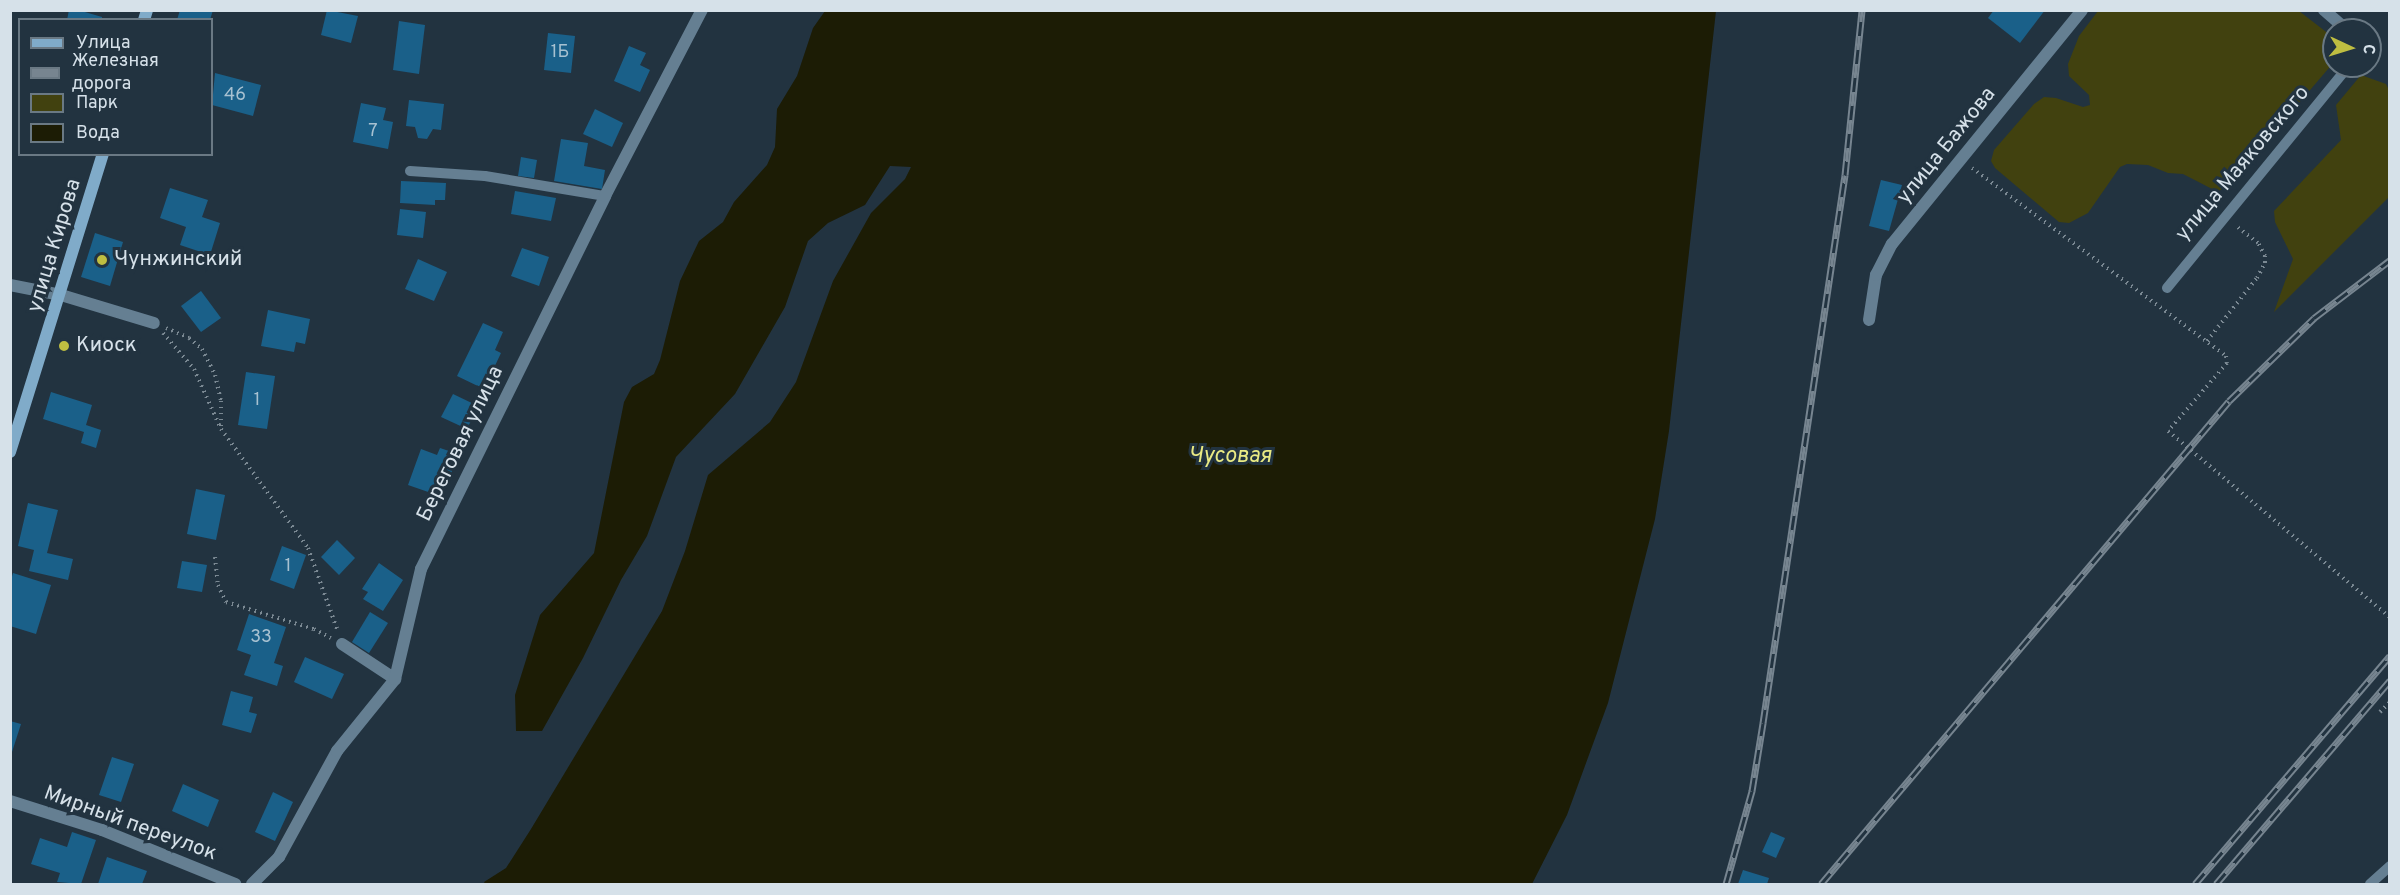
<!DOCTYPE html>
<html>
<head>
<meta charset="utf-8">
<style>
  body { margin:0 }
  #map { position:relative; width:2400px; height:895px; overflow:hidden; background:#223340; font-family:Overpass,sans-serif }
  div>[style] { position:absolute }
  .green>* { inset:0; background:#41410f }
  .water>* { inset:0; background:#1c1c05 }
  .building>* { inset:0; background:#1a6089 }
  .path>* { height:4px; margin-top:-2px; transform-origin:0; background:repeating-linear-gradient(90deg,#7b8993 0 1.5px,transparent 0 6px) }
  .lane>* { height:10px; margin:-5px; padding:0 5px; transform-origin:5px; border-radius:5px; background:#657f92 }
  .street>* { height:12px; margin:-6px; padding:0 6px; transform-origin:6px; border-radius:6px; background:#657f92 }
  .secondary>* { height:12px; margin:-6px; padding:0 6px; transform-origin:6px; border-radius:6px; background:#80abc9 }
  .rail>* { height:7px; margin-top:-3.5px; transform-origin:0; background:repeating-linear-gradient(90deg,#223340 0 14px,#778590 0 28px); box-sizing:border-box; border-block:2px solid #778590 }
  .path-bridge>* { height:4px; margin-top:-2px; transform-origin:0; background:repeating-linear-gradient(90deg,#7b8993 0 1.5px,transparent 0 6px) }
  .dots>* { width:16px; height:16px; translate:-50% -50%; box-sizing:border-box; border:3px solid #223340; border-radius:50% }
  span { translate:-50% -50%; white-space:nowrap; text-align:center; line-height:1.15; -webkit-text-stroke:6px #223340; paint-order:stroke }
  .number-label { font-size:18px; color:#a7c1d1 }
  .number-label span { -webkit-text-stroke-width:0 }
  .street-label { font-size:21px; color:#d6e1e9 }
  .poi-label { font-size:21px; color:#d6e1e9 }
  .left { translate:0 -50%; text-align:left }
  .water-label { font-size:22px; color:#e9ea84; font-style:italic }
  .frame { position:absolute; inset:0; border:12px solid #d6e1e9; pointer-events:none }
  .legend { position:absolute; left:18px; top:18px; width:195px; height:138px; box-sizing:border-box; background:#223340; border:2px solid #6a7984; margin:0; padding:8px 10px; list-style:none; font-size:18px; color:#d6e1e9 }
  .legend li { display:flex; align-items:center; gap:12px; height:30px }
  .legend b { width:30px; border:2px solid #6a7984 }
  .north { position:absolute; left:2322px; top:18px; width:60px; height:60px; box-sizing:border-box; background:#223340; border:2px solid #6a7984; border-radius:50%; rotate:94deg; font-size:16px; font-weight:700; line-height:24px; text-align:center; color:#d6e1e9 }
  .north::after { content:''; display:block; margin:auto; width:21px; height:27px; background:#bfbe41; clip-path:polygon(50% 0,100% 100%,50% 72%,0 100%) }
</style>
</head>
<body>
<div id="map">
  <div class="green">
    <div style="clip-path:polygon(2098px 11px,2299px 11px,2334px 38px,2334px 62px,2236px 177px,2218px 192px,2183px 174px,2168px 173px,2148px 165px,2127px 164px,2120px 167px,2088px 213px,2069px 223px,2059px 222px,1995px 168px,1991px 161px,1994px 150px,2034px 104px,2044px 97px,2056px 98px,2083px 107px,2090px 105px,2089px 95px,2069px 76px,2068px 64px,2079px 36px)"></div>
    <div style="clip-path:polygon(2361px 75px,2386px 84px,2389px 90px,2389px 197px,2274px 312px,2293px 259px,2275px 222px,2274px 211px,2341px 140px,2336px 105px)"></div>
  </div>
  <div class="water">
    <div style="clip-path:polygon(825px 11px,1716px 11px,1669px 431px,1655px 519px,1608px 703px,1567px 815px,1532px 884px,485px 884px,484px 882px,506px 868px,531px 829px,662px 611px,685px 551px,708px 475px,770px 422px,796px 382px,833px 281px,871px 213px,905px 179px,911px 167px,890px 166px,865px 205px,828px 223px,808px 241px,785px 307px,735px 394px,676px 457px,647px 536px,621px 580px,583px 658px,542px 731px,516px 731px,515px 695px,540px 615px,594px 553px,624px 402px,632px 387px,654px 374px,660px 360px,680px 281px,699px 241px,723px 222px,734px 202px,767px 165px,775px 147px,777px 109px,797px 76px,813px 28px)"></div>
  </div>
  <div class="building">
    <div style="clip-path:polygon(69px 10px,78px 10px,102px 17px,102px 20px,67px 20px)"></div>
    <div style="clip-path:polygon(180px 10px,213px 10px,210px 20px,177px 20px)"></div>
    <div style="clip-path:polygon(327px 10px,358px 16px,351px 43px,321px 35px)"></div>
    <div style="clip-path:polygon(1994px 10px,2045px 10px,2020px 43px,1988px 18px)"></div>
    <div style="clip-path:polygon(399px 21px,425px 25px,419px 74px,393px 70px)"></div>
    <div style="clip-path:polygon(548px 33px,575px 36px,571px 73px,544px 70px)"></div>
    <div style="clip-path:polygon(629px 46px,646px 53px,640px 65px,650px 70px,640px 92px,614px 81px)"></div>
    <div style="clip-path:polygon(215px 73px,261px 85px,253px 116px,212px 105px)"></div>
    <div style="clip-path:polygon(409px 100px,444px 104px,441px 130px,433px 129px,427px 139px,418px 138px,415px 127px,406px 126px)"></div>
    <div style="clip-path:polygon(361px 103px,386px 108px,383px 120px,393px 122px,388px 149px,353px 142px)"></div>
    <div style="clip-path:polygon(595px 109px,623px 123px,612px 147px,583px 134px)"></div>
    <div style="clip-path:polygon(561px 139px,588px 143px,584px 166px,605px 170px,602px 189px,554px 181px)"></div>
    <div style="clip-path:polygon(521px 157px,537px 160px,534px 178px,518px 176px)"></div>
    <div style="clip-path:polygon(1881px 180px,1902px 185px,1889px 231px,1869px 226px)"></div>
    <div style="clip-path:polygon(401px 181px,446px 183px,445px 200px,435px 200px,435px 205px,400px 203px)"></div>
    <div style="clip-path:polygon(170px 188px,208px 200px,202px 217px,220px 223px,210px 255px,180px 245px,186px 227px,160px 218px)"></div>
    <div style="clip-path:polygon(515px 191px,556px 198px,551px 221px,511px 214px)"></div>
    <div style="clip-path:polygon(400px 209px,426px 212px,423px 238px,397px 235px)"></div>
    <div style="clip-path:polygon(95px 233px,123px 242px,110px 286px,81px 277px)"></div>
    <div style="clip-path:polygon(522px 248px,549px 257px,539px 286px,511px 276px)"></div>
    <div style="clip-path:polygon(418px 259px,447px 272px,434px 301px,405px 289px)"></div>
    <div style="clip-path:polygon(201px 291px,221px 318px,201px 332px,181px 306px)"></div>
    <div style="clip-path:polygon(268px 310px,310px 319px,305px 344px,296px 342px,294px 352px,261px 346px)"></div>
    <div style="clip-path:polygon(483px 323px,503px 332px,495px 350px,501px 353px,484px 389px,457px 376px)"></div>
    <div style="clip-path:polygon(246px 372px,275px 376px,267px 429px,238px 425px)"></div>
    <div style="clip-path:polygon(51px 392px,92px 405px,86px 425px,101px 430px,96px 448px,81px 443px,84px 432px,43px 419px)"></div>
    <div style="clip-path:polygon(453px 394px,478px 406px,467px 429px,441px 417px)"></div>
    <div style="clip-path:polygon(440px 448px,458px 454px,450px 477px,441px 473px,434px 494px,408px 485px,421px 449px,437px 455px)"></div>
    <div style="clip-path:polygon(196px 489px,225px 495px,216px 540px,187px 534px)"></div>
    <div style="clip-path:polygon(28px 503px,58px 510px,47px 553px,73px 559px,68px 580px,29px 571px,34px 550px,18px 546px)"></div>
    <div style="clip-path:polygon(337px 540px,355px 558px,339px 575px,321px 557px)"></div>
    <div style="clip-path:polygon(282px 546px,306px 555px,294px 589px,270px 580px)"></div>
    <div style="clip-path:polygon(182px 561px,207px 565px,202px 592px,177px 588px)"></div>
    <div style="clip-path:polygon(379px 563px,403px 580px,383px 611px,363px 599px,368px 592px,362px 589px)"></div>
    <div style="clip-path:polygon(13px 573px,51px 585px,36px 634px,10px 626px,10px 583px)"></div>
    <div style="clip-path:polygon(370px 612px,388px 623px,369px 653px,352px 642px)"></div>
    <div style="clip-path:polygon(249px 614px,286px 627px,274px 663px,283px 666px,277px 686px,244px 675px,251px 655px,237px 650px)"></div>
    <div style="clip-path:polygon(305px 657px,344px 674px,332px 699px,294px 682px)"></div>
    <div style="clip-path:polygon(231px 691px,253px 697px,249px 712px,257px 714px,251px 733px,222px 725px)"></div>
    <div style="clip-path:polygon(10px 721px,21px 724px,11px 755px,10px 755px)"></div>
    <div style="clip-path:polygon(112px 757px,134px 764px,121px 802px,99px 795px)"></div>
    <div style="clip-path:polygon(183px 784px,219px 800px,208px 827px,172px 811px)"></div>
    <div style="clip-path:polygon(273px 792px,293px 802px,275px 841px,255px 832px)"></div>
    <div style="clip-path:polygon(72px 832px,96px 840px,81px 884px,57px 882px,60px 873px,31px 864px,40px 838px,67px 847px)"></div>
    <div style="clip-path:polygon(1771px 832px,1785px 838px,1776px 858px,1762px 852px)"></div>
    <div style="clip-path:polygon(107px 857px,147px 871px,142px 884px,98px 884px)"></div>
    <div style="clip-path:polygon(1743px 870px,1769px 878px,1767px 884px,1738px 884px)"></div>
  </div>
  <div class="path">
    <div style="left:1972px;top:168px;width:316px;rotate:36.5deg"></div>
    <div style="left:2226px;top:356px;width:7px;rotate:82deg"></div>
    <div style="left:2227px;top:363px;width:90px;rotate:130.9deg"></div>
    <div style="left:166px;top:328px;width:25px;rotate:23deg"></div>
    <div style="left:189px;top:338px;width:17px;rotate:40deg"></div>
    <div style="left:202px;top:349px;width:29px;rotate:63deg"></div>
    <div style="left:215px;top:375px;width:27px;rotate:77deg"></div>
    <div style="left:221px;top:401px;width:27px;rotate:90deg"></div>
    <div style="left:163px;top:333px;width:48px;rotate:49.3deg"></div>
    <div style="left:194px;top:369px;width:66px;rotate:65.8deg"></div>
    <div style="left:221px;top:429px;width:147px;rotate:53.8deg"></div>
    <div style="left:308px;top:548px;width:89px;rotate:70.3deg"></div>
    <div style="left:2207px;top:341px;width:80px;rotate:-51.6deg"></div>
    <div style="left:2257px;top:278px;width:17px;rotate:-62deg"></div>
    <div style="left:2265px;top:263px;width:7px;rotate:-90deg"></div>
    <div style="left:2265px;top:256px;width:15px;rotate:-118deg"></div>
    <div style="left:2258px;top:243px;width:28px;rotate:-142deg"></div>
    <div style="left:215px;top:557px;width:28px;rotate:84deg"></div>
    <div style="left:218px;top:585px;width:19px;rotate:65deg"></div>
    <div style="left:226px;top:602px;width:92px;rotate:17.1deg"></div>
    <div style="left:314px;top:629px;width:19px;rotate:28deg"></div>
    <div style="left:2380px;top:712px;width:14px;rotate:-45deg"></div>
  </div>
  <div class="lane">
    <div style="left:410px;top:171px;width:75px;rotate:3.8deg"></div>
    <div style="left:485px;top:176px;width:122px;rotate:9.5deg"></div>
    <div style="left:2167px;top:288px;width:287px;rotate:-50.7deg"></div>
    <div style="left:2370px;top:884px;width:27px;rotate:-42deg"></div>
  </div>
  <div class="street">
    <div style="left:2324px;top:10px;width:30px;rotate:41deg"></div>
    <div style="left:10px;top:285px;width:52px;rotate:11.1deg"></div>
    <div style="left:61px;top:295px;width:97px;rotate:16.8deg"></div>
    <div style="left:1869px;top:320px;width:46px;rotate:-81.2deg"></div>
    <div style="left:1876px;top:275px;width:35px;rotate:-63deg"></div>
    <div style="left:1892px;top:244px;width:301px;rotate:-50.9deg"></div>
    <div style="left:342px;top:644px;width:64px;rotate:33.4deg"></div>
    <div style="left:10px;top:801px;width:96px;rotate:17.5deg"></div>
    <div style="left:102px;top:830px;width:144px;rotate:22.1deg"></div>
    <div style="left:252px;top:884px;width:38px;rotate:-45deg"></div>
    <div style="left:279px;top:857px;width:121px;rotate:-61.3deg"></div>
    <div style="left:337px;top:751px;width:92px;rotate:-51.1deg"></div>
    <div style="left:395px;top:679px;width:113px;rotate:-76.7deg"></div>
    <div style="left:421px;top:569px;width:416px;rotate:-63.7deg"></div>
    <div style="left:605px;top:196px;width:210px;rotate:-62.5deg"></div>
  </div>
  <div class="secondary">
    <div style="left:144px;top:20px;width:10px;rotate:-73deg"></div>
    <div style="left:10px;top:452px;width:312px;rotate:-72.7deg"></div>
  </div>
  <div class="rail">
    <div style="left:1726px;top:884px;width:97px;rotate:-74.4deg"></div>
    <div style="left:1752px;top:791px;width:69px;rotate:-80.8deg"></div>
    <div style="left:1763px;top:723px;width:554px;rotate:-81.49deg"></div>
    <div style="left:1845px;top:175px;width:166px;rotate:-84.1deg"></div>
    <div style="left:1821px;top:884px;width:632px;rotate:-49.81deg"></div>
    <div style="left:2229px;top:401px;width:119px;rotate:-44.3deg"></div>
    <div style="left:2314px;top:318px;width:96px;rotate:-37.3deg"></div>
    <div style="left:2195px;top:884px;width:300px;rotate:-49.5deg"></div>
    <div style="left:2216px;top:884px;width:268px;rotate:-49.5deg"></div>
  </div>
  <div class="path-bridge">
    <div style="left:2168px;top:431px;width:290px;rotate:40deg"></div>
  </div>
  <div class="dots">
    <div style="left:102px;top:260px;background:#bfbe41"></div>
    <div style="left:64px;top:346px;background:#bfbe41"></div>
  </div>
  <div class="number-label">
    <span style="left:560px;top:53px">1Б</span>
    <span style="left:235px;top:96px">46</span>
    <span style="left:373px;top:132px">7</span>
    <span style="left:257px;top:401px">1</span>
    <span style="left:288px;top:567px">1</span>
    <span style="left:261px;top:638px">33</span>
  </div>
  <div class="street-label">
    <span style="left:1947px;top:146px;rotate:-51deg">улица Бажова</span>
    <span style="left:2243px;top:164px;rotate:-50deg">улица Маяковского</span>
    <span style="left:55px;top:246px;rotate:-73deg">улица Кирова</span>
    <span style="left:461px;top:444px;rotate:-64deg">Береговая улица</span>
    <span style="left:130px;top:824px;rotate:20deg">Мирный переулок</span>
  </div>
  <div class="poi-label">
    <span class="left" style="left:114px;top:260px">Чунжинский</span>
    <span class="left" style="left:76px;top:346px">Киоск</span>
  </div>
  <div class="water-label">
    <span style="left:1230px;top:457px">Чусовая</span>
  </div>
  <div class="frame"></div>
  <ul class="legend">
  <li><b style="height:8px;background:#80abc9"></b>Улица</li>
  <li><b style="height:8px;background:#778590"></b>Железная дорога</li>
  <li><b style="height:16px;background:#41410f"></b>Парк</li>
  <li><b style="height:16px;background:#1c1c05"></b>Вода</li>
  </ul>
  <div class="north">С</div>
</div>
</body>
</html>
